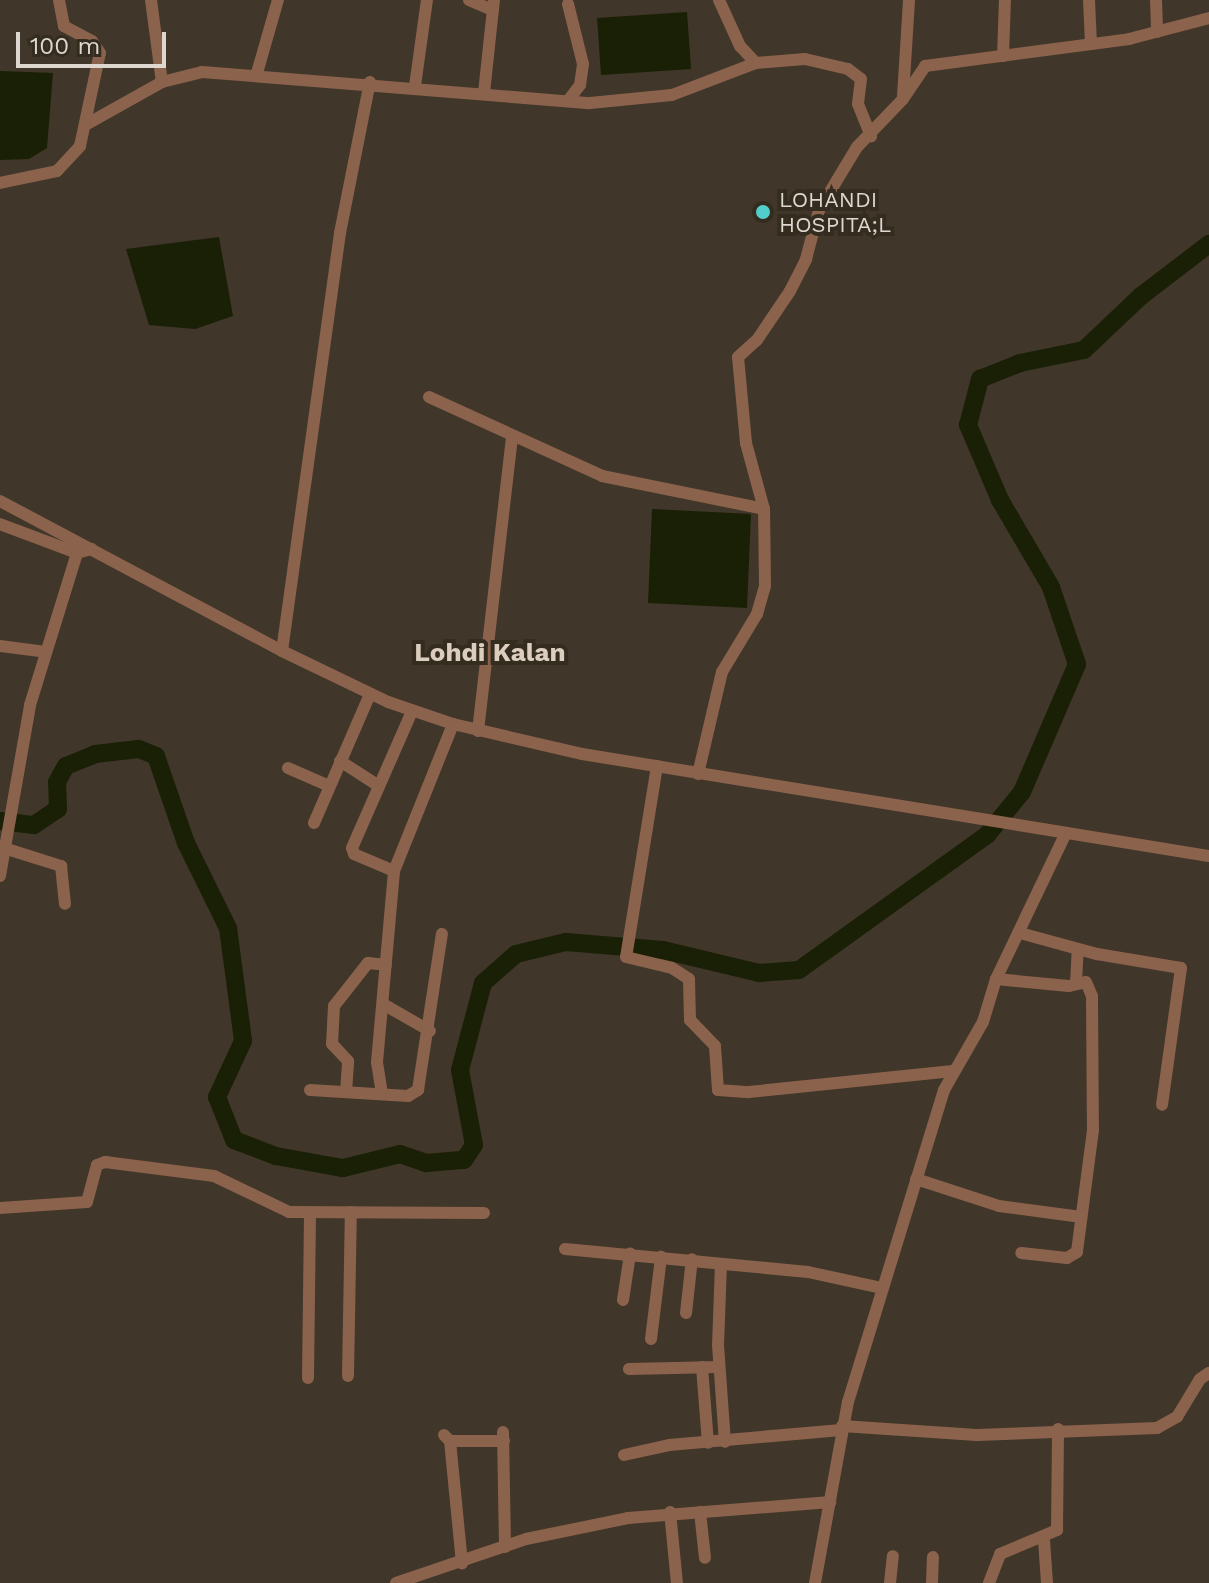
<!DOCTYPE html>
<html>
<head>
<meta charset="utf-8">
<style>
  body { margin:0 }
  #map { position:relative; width:1209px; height:1583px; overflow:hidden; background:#403629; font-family:"Work Sans",sans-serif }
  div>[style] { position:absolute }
  .water>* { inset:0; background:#1a2005 }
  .river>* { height:18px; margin:-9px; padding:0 9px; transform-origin:9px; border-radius:9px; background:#1a2005 }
  .minor>* { height:12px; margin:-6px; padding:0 6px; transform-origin:6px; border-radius:6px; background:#8b624c }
  .dots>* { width:22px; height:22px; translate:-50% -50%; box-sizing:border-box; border:4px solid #352c20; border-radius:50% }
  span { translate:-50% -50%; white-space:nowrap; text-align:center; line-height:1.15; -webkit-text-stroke:8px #352c20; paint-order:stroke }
  .poi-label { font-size:22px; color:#ddd7cf }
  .left { translate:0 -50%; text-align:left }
  .quarter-label { font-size:26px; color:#dbcebf; font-weight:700 }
  .scale { position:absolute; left:16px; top:32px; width:150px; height:36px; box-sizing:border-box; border:4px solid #ddd7cf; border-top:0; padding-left:10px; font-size:24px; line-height:28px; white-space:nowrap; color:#ddd7cf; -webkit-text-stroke:6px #352c20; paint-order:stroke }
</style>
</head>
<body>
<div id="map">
  <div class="water">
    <div style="clip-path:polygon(687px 12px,691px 69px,601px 75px,597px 18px)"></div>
    <div style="clip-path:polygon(0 71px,53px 73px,47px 148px,29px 159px,0 160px)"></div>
    <div style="clip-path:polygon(219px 237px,233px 316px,195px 329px,149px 325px,126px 249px)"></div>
    <div style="clip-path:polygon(652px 509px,751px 514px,747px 608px,648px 603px)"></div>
  </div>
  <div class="river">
    <div style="left:0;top:821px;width:34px;rotate:7deg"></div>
    <div style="left:34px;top:825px;width:29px;rotate:-34deg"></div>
    <div style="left:58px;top:809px;width:27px;rotate:-92deg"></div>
    <div style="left:57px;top:782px;width:18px;rotate:-61deg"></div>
    <div style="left:66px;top:766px;width:31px;rotate:-22deg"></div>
    <div style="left:95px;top:754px;width:44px;rotate:-6.5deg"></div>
    <div style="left:139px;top:749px;width:18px;rotate:22deg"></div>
    <div style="left:156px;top:756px;width:92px;rotate:71deg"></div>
    <div style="left:186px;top:843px;width:95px;rotate:63.7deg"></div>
    <div style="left:228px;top:928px;width:114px;rotate:82.4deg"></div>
    <div style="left:243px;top:1041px;width:62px;rotate:114.9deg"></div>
    <div style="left:217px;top:1097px;width:46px;rotate:68.4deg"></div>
    <div style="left:234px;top:1140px;width:45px;rotate:20.9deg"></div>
    <div style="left:276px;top:1156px;width:68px;rotate:10.2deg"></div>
    <div style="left:343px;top:1168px;width:59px;rotate:-13.8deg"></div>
    <div style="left:400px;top:1154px;width:28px;rotate:19deg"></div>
    <div style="left:426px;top:1163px;width:38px;rotate:-5deg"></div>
    <div style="left:464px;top:1160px;width:18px;rotate:-56deg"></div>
    <div style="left:474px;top:1145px;width:76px;rotate:-100.6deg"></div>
    <div style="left:460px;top:1070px;width:90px;rotate:-75.2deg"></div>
    <div style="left:483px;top:983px;width:44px;rotate:-41.3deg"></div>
    <div style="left:516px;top:954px;width:51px;rotate:-13.5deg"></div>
    <div style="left:566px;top:942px;width:97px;rotate:4.7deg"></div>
    <div style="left:663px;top:950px;width:99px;rotate:13.5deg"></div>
    <div style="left:759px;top:973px;width:40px;rotate:-4.3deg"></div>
    <div style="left:799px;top:970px;width:231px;rotate:-35.7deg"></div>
    <div style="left:987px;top:835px;width:55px;rotate:-50.9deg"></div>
    <div style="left:1022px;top:792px;width:139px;rotate:-66.7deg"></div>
    <div style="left:1077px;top:664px;width:81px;rotate:-108.7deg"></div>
    <div style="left:1051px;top:587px;width:101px;rotate:-120.4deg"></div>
    <div style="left:1000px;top:500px;width:82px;rotate:-113.1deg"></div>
    <div style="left:968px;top:425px;width:48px;rotate:-75.4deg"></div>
    <div style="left:980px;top:379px;width:43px;rotate:-21.8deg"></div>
    <div style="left:1020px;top:363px;width:65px;rotate:-11.5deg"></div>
    <div style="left:1084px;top:350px;width:79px;rotate:-43.5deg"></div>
    <div style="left:1141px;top:296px;width:86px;rotate:-37.4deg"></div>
  </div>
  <div class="minor">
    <div style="left:151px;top:0;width:83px;rotate:82.4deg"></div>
    <div style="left:469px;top:0;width:26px;rotate:23deg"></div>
    <div style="left:719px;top:0;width:51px;rotate:65.5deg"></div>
    <div style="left:740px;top:46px;width:23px;rotate:47deg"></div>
    <div style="left:1089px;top:0;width:44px;rotate:87.4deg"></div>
    <div style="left:1156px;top:0;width:32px;rotate:88deg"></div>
    <div style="left:568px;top:4px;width:62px;rotate:76deg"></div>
    <div style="left:583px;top:64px;width:21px;rotate:98deg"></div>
    <div style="left:580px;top:85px;width:20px;rotate:127deg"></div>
    <div style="left:1003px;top:56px;width:56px;rotate:-88deg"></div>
    <div style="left:257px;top:73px;width:76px;rotate:-74deg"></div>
    <div style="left:415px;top:86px;width:87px;rotate:-82.1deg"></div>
    <div style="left:484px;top:93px;width:94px;rotate:-83.9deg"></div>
    <div style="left:903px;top:96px;width:96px;rotate:-86.4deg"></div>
    <div style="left:87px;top:124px;width:86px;rotate:-29.2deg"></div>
    <div style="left:162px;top:82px;width:41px;rotate:-14deg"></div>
    <div style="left:202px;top:72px;width:389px;rotate:4.6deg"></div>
    <div style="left:590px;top:103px;width:82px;rotate:-5.6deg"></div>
    <div style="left:672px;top:95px;width:90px;rotate:-20.9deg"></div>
    <div style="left:756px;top:63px;width:49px;rotate:-4.7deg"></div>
    <div style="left:805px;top:59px;width:44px;rotate:13.1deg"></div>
    <div style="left:848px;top:69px;width:16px;rotate:38deg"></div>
    <div style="left:861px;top:79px;width:25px;rotate:97deg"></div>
    <div style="left:858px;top:104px;width:35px;rotate:68deg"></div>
    <div style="left:0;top:183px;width:58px;rotate:-11.9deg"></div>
    <div style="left:57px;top:171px;width:34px;rotate:-47deg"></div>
    <div style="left:80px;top:146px;width:95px;rotate:-77.9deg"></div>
    <div style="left:100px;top:53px;width:14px;rotate:-124deg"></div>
    <div style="left:92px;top:41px;width:32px;rotate:-152deg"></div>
    <div style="left:64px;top:26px;width:26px;rotate:-101deg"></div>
    <div style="left:429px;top:397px;width:190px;rotate:24.5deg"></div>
    <div style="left:602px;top:476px;width:165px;rotate:11.5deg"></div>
    <div style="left:0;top:501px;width:319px;rotate:28deg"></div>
    <div style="left:282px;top:651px;width:118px;rotate:25.7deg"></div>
    <div style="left:388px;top:702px;width:69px;rotate:18.7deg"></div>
    <div style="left:453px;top:724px;width:132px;rotate:13.1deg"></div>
    <div style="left:582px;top:754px;width:635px;rotate:9.24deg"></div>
    <div style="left:0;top:524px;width:82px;rotate:20.6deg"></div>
    <div style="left:0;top:646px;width:46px;rotate:7.4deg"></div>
    <div style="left:282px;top:651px;width:422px;rotate:-82.1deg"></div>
    <div style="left:340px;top:233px;width:154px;rotate:-78.8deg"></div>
    <div style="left:478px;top:731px;width:297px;rotate:-83.4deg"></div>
    <div style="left:340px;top:761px;width:46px;rotate:32.7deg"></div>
    <div style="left:657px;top:766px;width:193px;rotate:99.2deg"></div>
    <div style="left:626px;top:957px;width:47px;rotate:13.4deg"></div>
    <div style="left:672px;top:968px;width:20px;rotate:33deg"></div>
    <div style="left:689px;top:979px;width:41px;rotate:88.6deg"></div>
    <div style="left:690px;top:1020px;width:36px;rotate:46deg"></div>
    <div style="left:715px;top:1046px;width:44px;rotate:86.1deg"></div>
    <div style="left:718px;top:1090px;width:31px;rotate:4deg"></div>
    <div style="left:749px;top:1092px;width:205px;rotate:-5.9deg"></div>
    <div style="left:288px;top:768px;width:45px;rotate:23.7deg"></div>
    <div style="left:698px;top:774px;width:105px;rotate:-76.8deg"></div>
    <div style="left:722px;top:672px;width:68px;rotate:-58.9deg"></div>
    <div style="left:757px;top:614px;width:29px;rotate:-74deg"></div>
    <div style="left:765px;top:586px;width:77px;rotate:-90.7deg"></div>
    <div style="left:764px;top:509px;width:68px;rotate:-105.3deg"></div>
    <div style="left:746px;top:443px;width:86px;rotate:-95.3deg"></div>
    <div style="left:738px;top:357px;width:25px;rotate:-42deg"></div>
    <div style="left:757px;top:340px;width:59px;rotate:-56deg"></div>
    <div style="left:790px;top:291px;width:36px;rotate:-63deg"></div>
    <div style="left:806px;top:259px;width:51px;rotate:-75.1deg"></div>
    <div style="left:819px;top:210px;width:74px;rotate:-58.9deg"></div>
    <div style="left:857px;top:147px;width:66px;rotate:-46.2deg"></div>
    <div style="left:903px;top:99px;width:40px;rotate:-56deg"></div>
    <div style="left:925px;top:66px;width:206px;rotate:-7.5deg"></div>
    <div style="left:1129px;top:39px;width:83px;rotate:-14.7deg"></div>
    <div style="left:314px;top:823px;width:141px;rotate:-66.5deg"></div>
    <div style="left:7px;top:849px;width:57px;rotate:17.5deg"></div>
    <div style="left:61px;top:866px;width:38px;rotate:84deg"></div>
    <div style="left:394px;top:871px;width:43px;rotate:-157deg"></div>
    <div style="left:354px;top:854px;width:6px;rotate:-108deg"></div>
    <div style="left:352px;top:848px;width:150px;rotate:-66.3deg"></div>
    <div style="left:0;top:876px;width:174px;rotate:-80deg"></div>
    <div style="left:30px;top:705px;width:159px;rotate:-72.8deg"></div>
    <div style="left:77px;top:553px;width:15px;rotate:-16deg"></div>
    <div style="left:1020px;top:933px;width:80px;rotate:15.3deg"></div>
    <div style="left:1097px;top:954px;width:85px;rotate:9.5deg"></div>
    <div style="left:1181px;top:968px;width:138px;rotate:97.9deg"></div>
    <div style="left:996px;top:979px;width:73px;rotate:5.5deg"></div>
    <div style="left:1069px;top:986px;width:17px;rotate:-13deg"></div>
    <div style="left:1086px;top:982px;width:15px;rotate:67deg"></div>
    <div style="left:1092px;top:996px;width:134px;rotate:89.6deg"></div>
    <div style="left:1093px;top:1130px;width:123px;rotate:97.5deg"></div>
    <div style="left:1077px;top:1252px;width:12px;rotate:149deg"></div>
    <div style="left:1067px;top:1258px;width:46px;rotate:-173.8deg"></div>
    <div style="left:1076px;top:983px;width:33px;rotate:-87deg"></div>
    <div style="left:383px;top:1004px;width:54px;rotate:29.9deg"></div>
    <div style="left:310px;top:1090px;width:98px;rotate:3.5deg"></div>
    <div style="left:408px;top:1096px;width:12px;rotate:-31deg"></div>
    <div style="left:418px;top:1090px;width:158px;rotate:-81.3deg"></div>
    <div style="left:346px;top:1092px;width:31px;rotate:-86deg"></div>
    <div style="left:348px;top:1061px;width:23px;rotate:-133deg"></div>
    <div style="left:332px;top:1044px;width:38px;rotate:-87deg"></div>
    <div style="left:334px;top:1006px;width:55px;rotate:-51.7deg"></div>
    <div style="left:368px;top:963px;width:18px;rotate:6deg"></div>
    <div style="left:382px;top:1094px;width:32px;rotate:-99deg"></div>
    <div style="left:377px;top:1062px;width:192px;rotate:-84.9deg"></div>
    <div style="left:394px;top:871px;width:158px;rotate:-68.1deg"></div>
    <div style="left:916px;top:1179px;width:87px;rotate:18deg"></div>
    <div style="left:999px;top:1206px;width:83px;rotate:7.6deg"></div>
    <div style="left:0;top:1208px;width:87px;rotate:-3.9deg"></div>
    <div style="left:87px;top:1202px;width:38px;rotate:-75deg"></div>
    <div style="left:97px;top:1165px;width:9px;rotate:-21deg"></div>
    <div style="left:105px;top:1162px;width:110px;rotate:7.3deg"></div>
    <div style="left:214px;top:1176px;width:83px;rotate:25.6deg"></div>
    <div style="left:289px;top:1212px;width:195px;rotate:0.3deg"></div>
    <div style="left:565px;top:1249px;width:244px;rotate:5.4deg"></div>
    <div style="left:808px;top:1272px;width:76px;rotate:12.2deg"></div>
    <div style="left:721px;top:1264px;width:81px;rotate:92.1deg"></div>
    <div style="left:718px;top:1345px;width:97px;rotate:85.9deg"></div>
    <div style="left:623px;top:1300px;width:47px;rotate:-81.3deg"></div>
    <div style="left:686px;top:1313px;width:54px;rotate:-83.7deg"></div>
    <div style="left:651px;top:1339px;width:83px;rotate:-83deg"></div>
    <div style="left:702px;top:1367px;width:76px;rotate:85.5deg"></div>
    <div style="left:629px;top:1369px;width:90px;rotate:-1.3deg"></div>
    <div style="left:348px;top:1376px;width:164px;rotate:-89deg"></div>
    <div style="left:308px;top:1378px;width:166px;rotate:-89.3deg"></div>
    <div style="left:842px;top:1426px;width:135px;rotate:3.8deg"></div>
    <div style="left:977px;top:1435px;width:180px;rotate:-2.2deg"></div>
    <div style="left:1157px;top:1428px;width:23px;rotate:-29deg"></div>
    <div style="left:1177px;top:1417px;width:44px;rotate:-58.8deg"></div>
    <div style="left:1200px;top:1379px;width:11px;rotate:-34deg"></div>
    <div style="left:503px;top:1432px;width:115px;rotate:89deg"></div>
    <div style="left:444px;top:1435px;width:8px;rotate:45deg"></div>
    <div style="left:450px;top:1441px;width:123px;rotate:84.4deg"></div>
    <div style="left:450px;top:1441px;width:54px"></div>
    <div style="left:624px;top:1455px;width:46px;rotate:-12.5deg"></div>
    <div style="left:669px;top:1445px;width:173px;rotate:-5deg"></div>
    <div style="left:670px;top:1512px;width:71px;rotate:84.4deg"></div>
    <div style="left:700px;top:1512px;width:46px;rotate:83.8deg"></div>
    <div style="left:1044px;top:1540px;width:43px;rotate:86deg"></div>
    <div style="left:396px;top:1583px;width:137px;rotate:-18.7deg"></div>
    <div style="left:526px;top:1539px;width:104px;rotate:-11.6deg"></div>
    <div style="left:628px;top:1518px;width:203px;rotate:-4.5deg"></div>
    <div style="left:815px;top:1583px;width:184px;rotate:-79.7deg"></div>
    <div style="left:848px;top:1402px;width:326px;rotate:-72.9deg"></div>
    <div style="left:944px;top:1090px;width:78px;rotate:-60.2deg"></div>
    <div style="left:983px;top:1022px;width:45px;rotate:-73.2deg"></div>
    <div style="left:996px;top:979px;width:162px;rotate:-64.4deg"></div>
    <div style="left:890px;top:1583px;width:27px;rotate:-84deg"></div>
    <div style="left:932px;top:1583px;width:26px;rotate:-88deg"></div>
    <div style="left:989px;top:1583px;width:31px;rotate:-69deg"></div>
    <div style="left:1000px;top:1554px;width:62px;rotate:-22.8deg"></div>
    <div style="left:1057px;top:1530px;width:101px;rotate:-89.4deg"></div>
  </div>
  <div class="dots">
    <div style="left:763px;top:212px;background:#53cdca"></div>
  </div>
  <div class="poi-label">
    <span class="left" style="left:779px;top:212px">LOHANDI<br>HOSPITA;L</span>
  </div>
  <div class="quarter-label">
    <span style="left:490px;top:653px">Lohdi Kalan</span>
  </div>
  <div class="scale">100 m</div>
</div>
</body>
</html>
